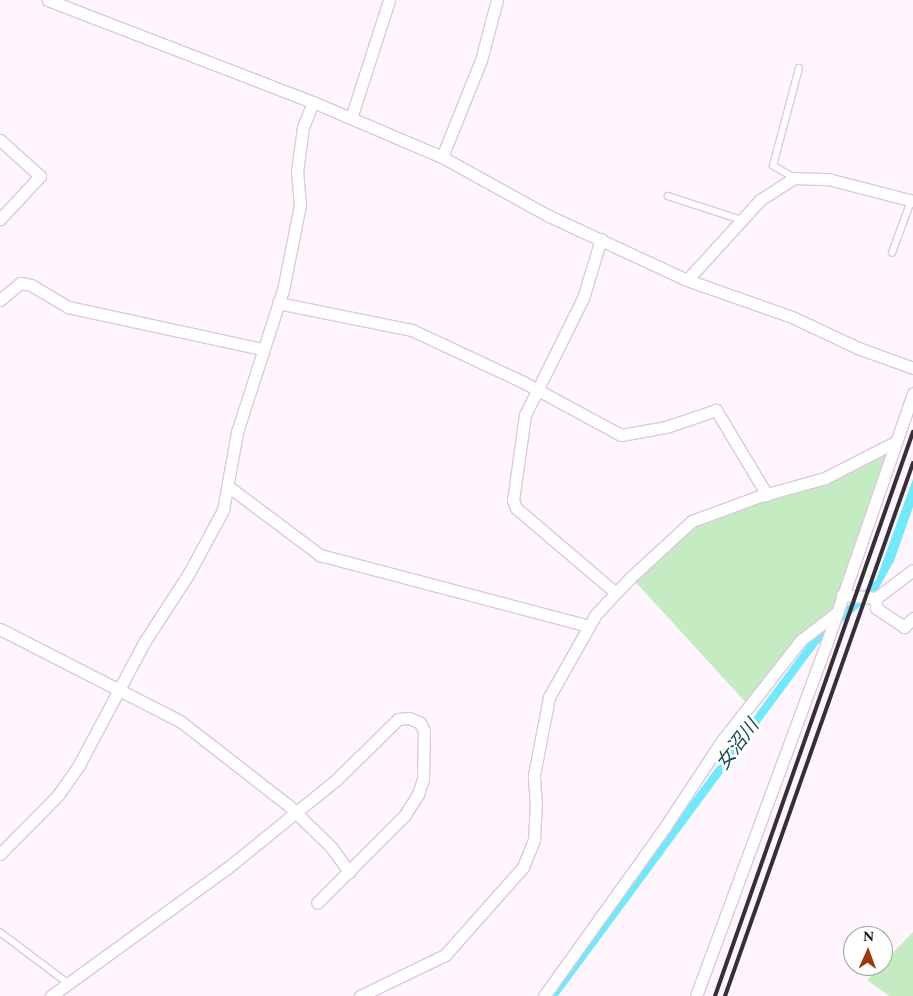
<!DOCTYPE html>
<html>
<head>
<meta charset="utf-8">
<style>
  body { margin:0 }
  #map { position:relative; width:913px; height:996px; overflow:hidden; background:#fef5fd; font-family:Spectral,"Noto Sans JP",serif }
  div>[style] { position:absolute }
  .green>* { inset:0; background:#c4ebc1 }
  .water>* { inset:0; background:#71e9fc }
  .roads { filter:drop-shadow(1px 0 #ddc9dc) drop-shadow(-1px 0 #ddc9dc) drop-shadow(0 1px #ddc9dc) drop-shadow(0 -1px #ddc9dc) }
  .lane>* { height:5.5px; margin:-2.75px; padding:0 2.75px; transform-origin:2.75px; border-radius:2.75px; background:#fff }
  .street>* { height:11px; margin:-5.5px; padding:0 5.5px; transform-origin:5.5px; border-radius:5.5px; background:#fff }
  .rail>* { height:4px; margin:-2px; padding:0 2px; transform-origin:2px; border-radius:2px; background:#362f36 }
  span { translate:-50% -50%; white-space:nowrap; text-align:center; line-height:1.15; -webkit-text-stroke:5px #fff; paint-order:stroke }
  .water-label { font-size:19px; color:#154b53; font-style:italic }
  .north { position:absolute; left:843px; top:926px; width:50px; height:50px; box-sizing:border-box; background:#fff; border:1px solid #9f9d9f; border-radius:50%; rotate:2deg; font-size:14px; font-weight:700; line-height:20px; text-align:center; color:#100910 }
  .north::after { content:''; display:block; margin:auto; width:18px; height:22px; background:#9b3512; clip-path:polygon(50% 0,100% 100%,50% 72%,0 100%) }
</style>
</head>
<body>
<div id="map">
  <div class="green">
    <div style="clip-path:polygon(895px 442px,835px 614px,801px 640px,749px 706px,631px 577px,692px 521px,799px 487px)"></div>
    <div style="clip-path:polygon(913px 932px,913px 996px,889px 996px,867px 980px)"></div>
  </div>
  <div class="water">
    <div style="clip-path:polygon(913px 479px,913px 507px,894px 561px,877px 591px,818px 644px,558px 996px,547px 996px,813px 637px,876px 580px)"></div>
  </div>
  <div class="roads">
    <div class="lane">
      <div style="left:794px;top:178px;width:24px;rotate:-150deg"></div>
      <div style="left:773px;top:166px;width:101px;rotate:-75.1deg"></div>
      <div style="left:668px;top:196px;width:78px;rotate:18deg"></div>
      <div style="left:892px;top:253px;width:55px;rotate:-69.9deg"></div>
      <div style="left:0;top:932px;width:85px;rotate:36.9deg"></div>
    </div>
    <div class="street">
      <div style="left:48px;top:0;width:284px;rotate:21.1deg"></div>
      <div style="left:313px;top:102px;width:140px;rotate:23.1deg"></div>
      <div style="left:442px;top:157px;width:122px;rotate:28.9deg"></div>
      <div style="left:549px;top:216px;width:152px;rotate:24.9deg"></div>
      <div style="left:687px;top:280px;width:111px;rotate:19.4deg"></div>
      <div style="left:792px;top:317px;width:73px;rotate:25.2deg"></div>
      <div style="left:858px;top:348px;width:59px;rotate:20deg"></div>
      <div style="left:351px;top:118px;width:124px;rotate:-72.1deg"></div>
      <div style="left:0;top:140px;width:54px;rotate:42deg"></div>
      <div style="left:40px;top:176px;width:59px;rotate:132.9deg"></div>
      <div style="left:442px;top:157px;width:105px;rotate:-68.1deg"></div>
      <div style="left:481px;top:60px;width:62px;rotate:-75.1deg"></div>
      <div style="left:601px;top:239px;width:62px;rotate:107deg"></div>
      <div style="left:583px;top:298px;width:131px;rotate:116.4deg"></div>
      <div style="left:525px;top:415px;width:86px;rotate:98deg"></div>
      <div style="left:513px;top:500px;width:9px;rotate:69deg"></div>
      <div style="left:516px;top:508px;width:131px;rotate:40.4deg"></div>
      <div style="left:687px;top:280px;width:108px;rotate:-47.6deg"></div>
      <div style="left:760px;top:200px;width:40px;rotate:-32.9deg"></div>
      <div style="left:794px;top:178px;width:34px;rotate:2deg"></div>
      <div style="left:828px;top:179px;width:88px;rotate:14.5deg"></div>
      <div style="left:0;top:300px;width:26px;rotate:-40deg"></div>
      <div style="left:20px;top:283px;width:11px;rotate:10deg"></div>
      <div style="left:31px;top:285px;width:43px;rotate:30.7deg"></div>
      <div style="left:68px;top:307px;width:199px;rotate:12.2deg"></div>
      <div style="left:278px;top:303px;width:137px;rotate:11.4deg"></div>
      <div style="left:412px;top:330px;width:123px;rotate:25.1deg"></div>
      <div style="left:523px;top:382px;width:111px;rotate:28.4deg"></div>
      <div style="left:621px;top:435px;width:46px;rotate:-10.1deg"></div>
      <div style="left:666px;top:427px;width:53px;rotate:-18.8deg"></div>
      <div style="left:716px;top:410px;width:99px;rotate:59deg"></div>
      <div style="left:229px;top:487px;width:114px;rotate:36.8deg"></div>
      <div style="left:320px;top:555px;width:277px;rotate:14.8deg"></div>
      <div style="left:842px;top:595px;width:34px;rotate:5deg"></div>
      <div style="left:876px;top:598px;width:46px;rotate:-37.1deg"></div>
      <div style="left:876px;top:598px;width:10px;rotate:90deg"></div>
      <div style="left:876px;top:608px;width:34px;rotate:34deg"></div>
      <div style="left:904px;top:627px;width:13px;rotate:-45deg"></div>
      <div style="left:0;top:629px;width:202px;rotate:27.1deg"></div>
      <div style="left:180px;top:721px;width:137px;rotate:37.9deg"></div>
      <div style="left:288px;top:805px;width:60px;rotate:44.3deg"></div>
      <div style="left:331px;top:847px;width:31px;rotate:54deg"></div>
      <div style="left:0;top:854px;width:83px;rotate:-45.5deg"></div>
      <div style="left:58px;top:795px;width:39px;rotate:-55deg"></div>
      <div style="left:80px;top:763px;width:138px;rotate:-62deg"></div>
      <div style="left:145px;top:641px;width:81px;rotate:-57.1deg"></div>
      <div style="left:189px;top:573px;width:72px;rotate:-61.6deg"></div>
      <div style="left:223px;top:510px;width:79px;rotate:-79.8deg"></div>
      <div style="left:237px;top:432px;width:149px;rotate:-72.1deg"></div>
      <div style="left:283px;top:290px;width:87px;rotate:-78.7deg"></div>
      <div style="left:300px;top:205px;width:33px;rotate:-95deg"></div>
      <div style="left:297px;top:172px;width:45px;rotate:-82.4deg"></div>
      <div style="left:303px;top:127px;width:27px;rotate:-68deg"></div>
      <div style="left:51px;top:996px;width:216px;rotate:-36deg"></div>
      <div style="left:226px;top:869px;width:141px;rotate:-39deg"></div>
      <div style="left:336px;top:780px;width:87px;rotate:-44.5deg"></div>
      <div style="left:398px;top:719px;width:11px;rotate:-5deg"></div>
      <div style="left:409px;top:718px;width:12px;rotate:24deg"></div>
      <div style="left:420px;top:723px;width:9px;rotate:63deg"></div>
      <div style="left:424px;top:731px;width:48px;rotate:91.2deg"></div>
      <div style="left:423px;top:779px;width:16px;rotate:108deg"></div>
      <div style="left:418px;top:794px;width:25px;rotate:122deg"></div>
      <div style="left:405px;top:815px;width:124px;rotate:135deg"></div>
      <div style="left:360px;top:996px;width:94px;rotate:-25.8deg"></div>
      <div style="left:445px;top:955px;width:118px;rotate:-48.4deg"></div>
      <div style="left:523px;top:867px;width:29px;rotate:-68deg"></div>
      <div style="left:534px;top:840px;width:34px;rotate:-87deg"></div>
      <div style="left:536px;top:806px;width:31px;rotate:-94deg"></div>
      <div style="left:534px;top:775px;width:79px;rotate:-79.1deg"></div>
      <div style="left:549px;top:697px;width:95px;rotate:-60.5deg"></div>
      <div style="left:596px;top:614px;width:51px;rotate:-46.6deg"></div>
      <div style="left:631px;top:577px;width:83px;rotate:-42.6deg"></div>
      <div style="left:692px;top:521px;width:69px;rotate:-20.3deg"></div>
      <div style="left:757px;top:497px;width:71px;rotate:-15.6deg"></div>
      <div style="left:825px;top:478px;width:79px;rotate:-27.2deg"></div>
      <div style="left:544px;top:996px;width:208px;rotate:-54.4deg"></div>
      <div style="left:665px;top:827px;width:102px;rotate:-56.6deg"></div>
      <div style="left:721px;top:742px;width:130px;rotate:-51.9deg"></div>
      <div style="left:801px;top:640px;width:43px;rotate:-37.4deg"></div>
      <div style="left:696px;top:996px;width:381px;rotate:-69.7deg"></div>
      <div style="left:828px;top:639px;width:260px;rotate:-70.9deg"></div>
    </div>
  </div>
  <div class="rail">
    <div style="left:715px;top:996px;width:598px;rotate:-70.66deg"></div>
    <div style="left:725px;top:996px;width:565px;rotate:-70.57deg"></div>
  </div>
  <div class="water-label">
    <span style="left:738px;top:745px;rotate:-53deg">女沼川</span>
  </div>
  <div class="north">N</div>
</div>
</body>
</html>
